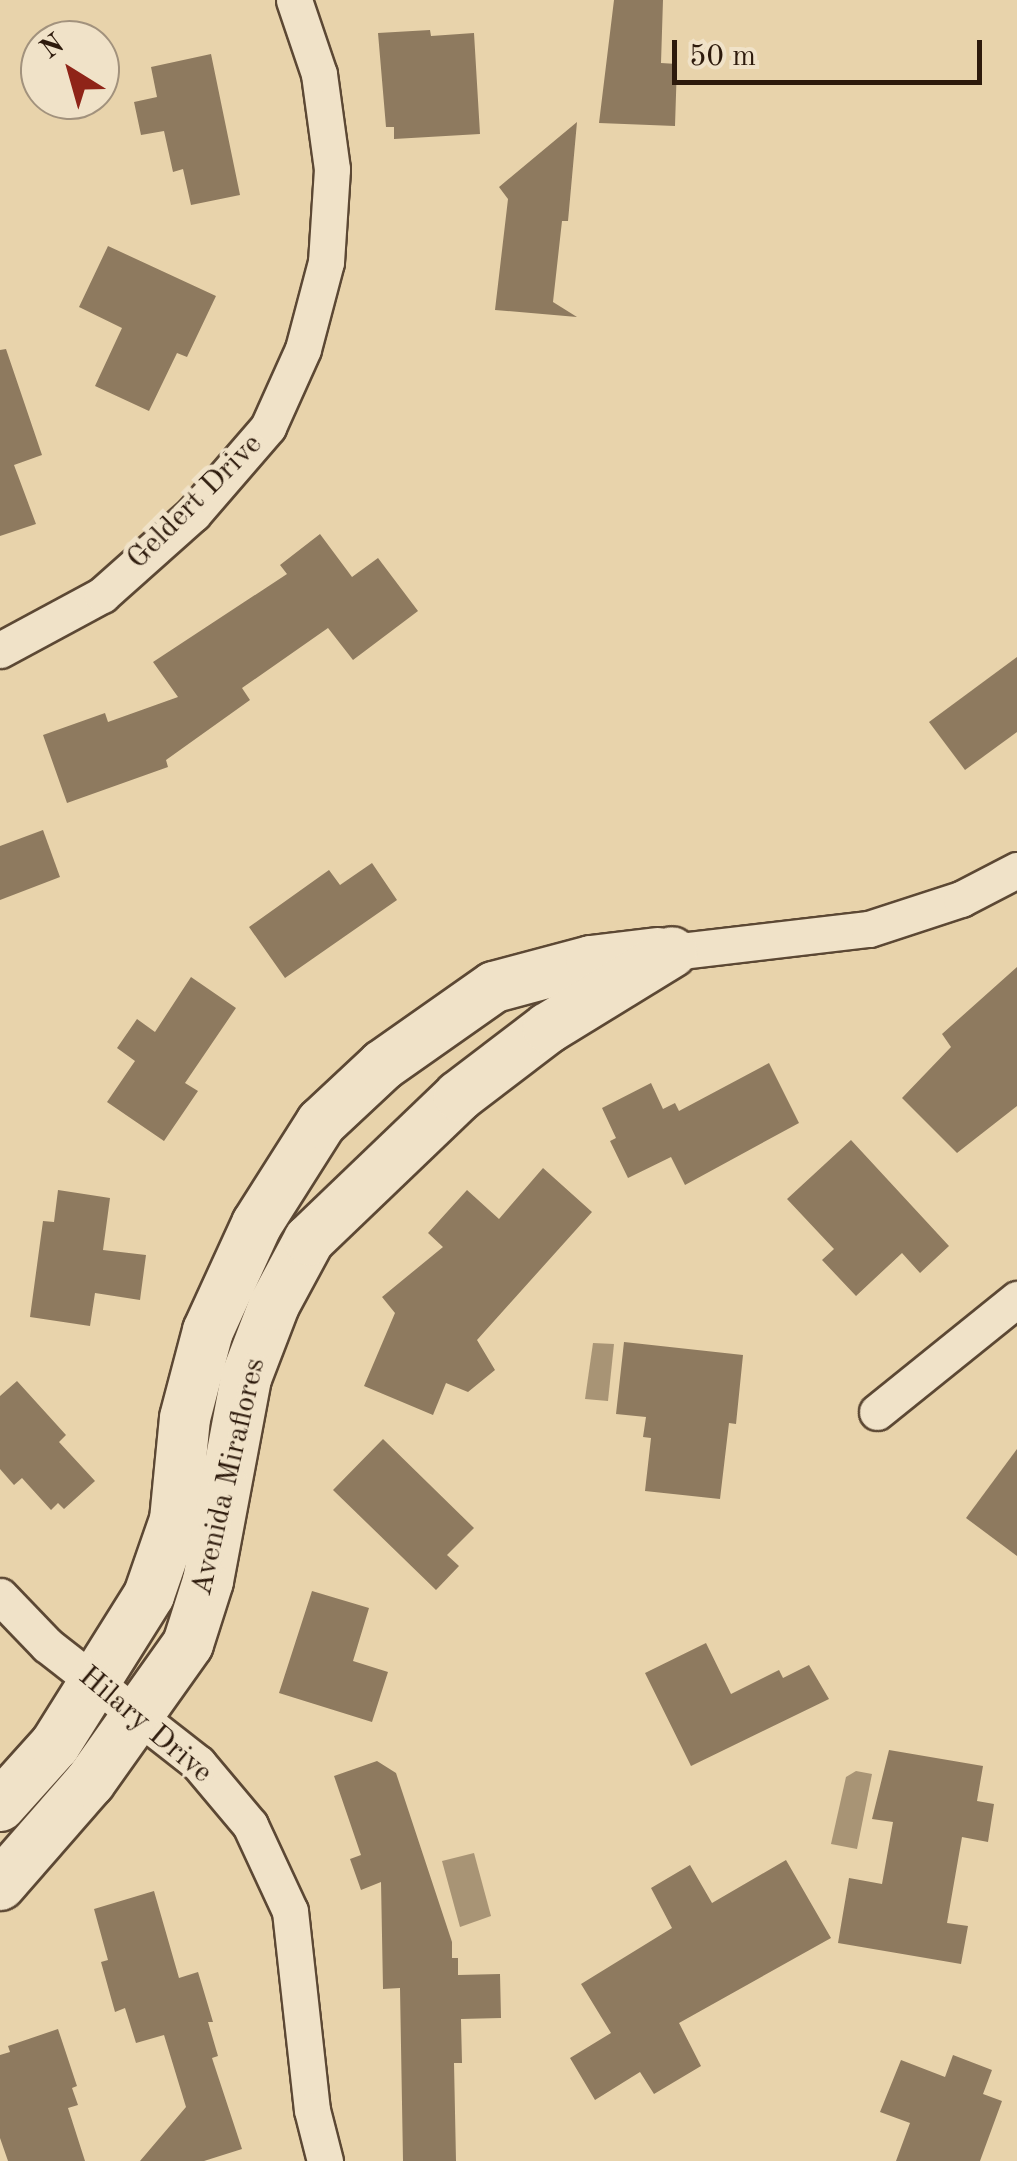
<!DOCTYPE html>
<html>
<head>
<meta charset="utf-8">
<style>
  body { margin:0 }
  #map { position:relative; width:1017px; height:2161px; overflow:hidden; background:#e8d3ab; font-family:"Old Standard TT",serif }
  div>[style] { position:absolute }
  .water>* { inset:0; background:#a89475 }
  .building>* { inset:0; background:#8e7a5f }
  .roads { filter:drop-shadow(2px 0 #5c4834) drop-shadow(-2px 0 #5c4834) drop-shadow(0 2px #5c4834) drop-shadow(0 -2px #5c4834) }
  .street>* { height:35px; margin:-17.5px; padding:0 17.5px; transform-origin:17.5px; border-radius:17.5px; background:#f0e2c8 }
  .secondary>* { height:50px; margin:-25px; padding:0 25px; transform-origin:25px; border-radius:25px; background:#f0e2c8 }
  span { translate:-50% -50%; white-space:nowrap; text-align:center; line-height:1.15; -webkit-text-stroke:10px #f0e2c8; paint-order:stroke }
  .street-label { font-size:30px; color:#2d1a0c }
  .north { position:absolute; left:20px; top:20px; width:100px; height:100px; box-sizing:border-box; background:#f0e2c8; border:2px solid #a2927d; border-radius:50%; rotate:323deg; font-size:28px; font-weight:700; line-height:40px; text-align:center; color:#2d1a0c }
  .north::after { content:''; display:block; margin:auto; width:35px; height:45px; background:#8f2418; clip-path:polygon(50% 0,100% 100%,50% 72%,0 100%) }
  .scale { position:absolute; left:672px; top:40px; width:310px; height:45px; box-sizing:border-box; border:5px solid #2d1a0c; border-top:0; padding-left:12px; font-size:30px; line-height:35px; white-space:nowrap; color:#2d1a0c; -webkit-text-stroke:8px #f0e2c8; paint-order:stroke }
</style>
</head>
<body>
<div id="map">
  <div class="water">
    <div style="clip-path:polygon(593px 1343px,614px 1344px,608px 1401px,585px 1399px)"></div>
    <div style="clip-path:polygon(856px 1771px,872px 1774px,857px 1849px,831px 1844px,846px 1777px)"></div>
    <div style="clip-path:polygon(474px 1853px,491px 1916px,460px 1927px,442px 1861px)"></div>
  </div>
  <div class="building">
    <div style="clip-path:polygon(614px 0,663px 0,661px 63px,677px 64px,675px 126px,599px 123px)"></div>
    <div style="clip-path:polygon(430px 30px,431px 36px,474px 33px,480px 134px,394px 139px,394px 127px,386px 127px,378px 33px)"></div>
    <div style="clip-path:polygon(211px 54px,240px 195px,191px 205px,183px 169px,173px 172px,164px 131px,141px 135px,134px 102px,157px 97px,151px 67px)"></div>
    <div style="clip-path:polygon(577px 122px,568px 221px,562px 221px,553px 302px,577px 317px,495px 310px,508px 199px,499px 187px)"></div>
    <div style="clip-path:polygon(108px 246px,216px 296px,187px 357px,177px 353px,149px 411px,95px 386px,122px 328px,79px 307px)"></div>
    <div style="clip-path:polygon(6px 349px,42px 455px,14px 465px,36px 524px,0 536px,0 350px)"></div>
    <div style="clip-path:polygon(320px 534px,352px 577px,378px 558px,418px 611px,353px 660px,328px 628px,242px 688px,250px 700px,166px 760px,168px 767px,67px 803px,43px 735px,105px 713px,108px 722px,178px 697px,153px 662px,287px 574px,280px 565px)"></div>
    <div style="clip-path:polygon(1017px 657px,1017px 732px,965px 770px,929px 722px)"></div>
    <div style="clip-path:polygon(43px 830px,60px 877px,0 900px,0 846px)"></div>
    <div style="clip-path:polygon(372px 863px,397px 900px,285px 978px,249px 927px,329px 870px,340px 885px)"></div>
    <div style="clip-path:polygon(1017px 967px,1017px 1106px,957px 1153px,902px 1098px,951px 1047px,942px 1034px)"></div>
    <div style="clip-path:polygon(191px 977px,236px 1008px,185px 1083px,198px 1091px,164px 1141px,107px 1102px,135px 1061px,117px 1048px,137px 1019px,155px 1032px)"></div>
    <div style="clip-path:polygon(769px 1063px,799px 1123px,685px 1185px,671px 1157px,628px 1178px,610px 1141px,616px 1138px,602px 1108px,651px 1083px,663px 1109px,675px 1103px,679px 1111px)"></div>
    <div style="clip-path:polygon(851px 1140px,949px 1246px,920px 1273px,902px 1253px,856px 1296px,822px 1260px,834px 1249px,787px 1199px)"></div>
    <div style="clip-path:polygon(543px 1168px,592px 1212px,477px 1340px,495px 1370px,468px 1392px,446px 1383px,433px 1415px,364px 1386px,395px 1313px,382px 1297px,443px 1247px,428px 1233px,467px 1190px,499px 1219px)"></div>
    <div style="clip-path:polygon(58px 1190px,110px 1198px,103px 1250px,146px 1255px,140px 1300px,95px 1293px,90px 1326px,30px 1317px,43px 1221px,54px 1222px)"></div>
    <div style="clip-path:polygon(624px 1342px,743px 1355px,736px 1424px,729px 1423px,720px 1499px,645px 1491px,651px 1438px,643px 1437px,646px 1417px,616px 1414px)"></div>
    <div style="clip-path:polygon(17px 1381px,66px 1435px,59px 1442px,95px 1481px,64px 1509px,58px 1503px,51px 1510px,22px 1478px,14px 1485px,0 1469px,0 1396px)"></div>
    <div style="clip-path:polygon(383px 1439px,474px 1528px,447px 1555px,459px 1566px,436px 1590px,333px 1490px)"></div>
    <div style="clip-path:polygon(1017px 1449px,1017px 1556px,966px 1518px)"></div>
    <div style="clip-path:polygon(312px 1591px,369px 1608px,353px 1661px,388px 1672px,372px 1722px,279px 1693px)"></div>
    <div style="clip-path:polygon(706px 1643px,731px 1694px,779px 1670px,783px 1678px,809px 1665px,829px 1699px,691px 1766px,645px 1673px)"></div>
    <div style="clip-path:polygon(889px 1750px,983px 1766px,977px 1801px,994px 1804px,988px 1842px,962px 1837px,947px 1923px,968px 1926px,961px 1964px,838px 1943px,849px 1878px,882px 1884px,893px 1822px,872px 1819px)"></div>
    <div style="clip-path:polygon(377px 1761px,396px 1773px,452px 1942px,452px 1958px,458px 1958px,458px 1975px,500px 1974px,501px 2018px,461px 2019px,462px 2063px,454px 2063px,456px 2161px,403px 2161px,400px 1988px,383px 1989px,381px 1882px,361px 1890px,350px 1859px,361px 1855px,334px 1776px)"></div>
    <div style="clip-path:polygon(786px 1860px,831px 1938px,679px 2023px,701px 2066px,654px 2094px,640px 2072px,595px 2100px,570px 2058px,611px 2033px,581px 1984px,672px 1928px,651px 1888px,690px 1865px,712px 1903px)"></div>
    <div style="clip-path:polygon(154px 1891px,179px 1978px,198px 1972px,213px 2022px,208px 2022px,218px 2056px,212px 2058px,242px 2149px,204px 2161px,140px 2161px,186px 2107px,164px 2035px,136px 2043px,125px 2008px,115px 2012px,101px 1962px,108px 1960px,94px 1909px)"></div>
    <div style="clip-path:polygon(58px 2029px,77px 2086px,72px 2088px,78px 2105px,68px 2108px,85px 2161px,8px 2161px,0 2138px,0 2055px,10px 2052px,8px 2046px)"></div>
    <div style="clip-path:polygon(953px 2055px,992px 2070px,983px 2094px,1002px 2101px,980px 2161px,896px 2161px,910px 2123px,880px 2112px,901px 2060px,945px 2077px)"></div>
  </div>
  <div class="roads">
    <div class="street">
      <div style="left:0;top:650px;width:116px;rotate:-28.3deg"></div>
      <div style="left:102px;top:595px;width:122px;rotate:-41.7deg"></div>
      <div style="left:193px;top:514px;width:115px;rotate:-49.2deg"></div>
      <div style="left:268px;top:427px;width:85px;rotate:-65.8deg"></div>
      <div style="left:303px;top:349px;width:90px;rotate:-75.2deg"></div>
      <div style="left:326px;top:262px;width:93px;rotate:-86.3deg"></div>
      <div style="left:332px;top:169px;width:96px;rotate:-97.8deg"></div>
      <div style="left:319px;top:74px;width:78px;rotate:-108.7deg"></div>
      <div style="left:672px;top:952px;width:198px;rotate:-6.7deg"></div>
      <div style="left:869px;top:929px;width:97px;rotate:-18.1deg"></div>
      <div style="left:961px;top:899px;width:63px;rotate:-27.4deg"></div>
      <div style="left:877px;top:1412px;width:180px;rotate:-38.9deg"></div>
      <div style="left:0;top:1596px;width:68px;rotate:46.2deg"></div>
      <div style="left:47px;top:1645px;width:192px;rotate:38deg"></div>
      <div style="left:198px;top:1763px;width:81px;rotate:50deg"></div>
      <div style="left:250px;top:1825px;width:95px;rotate:65.1deg"></div>
      <div style="left:290px;top:1911px;width:200px;rotate:83.7deg"></div>
      <div style="left:312px;top:2110px;width:53px;rotate:75.7deg"></div>
    </div>
    <div class="secondary">
      <div style="left:0;top:1806px;width:82px;rotate:-48deg"></div>
      <div style="left:55px;top:1745px;width:177px;rotate:-57.9deg"></div>
      <div style="left:149px;top:1595px;width:79px;rotate:-70.9deg"></div>
      <div style="left:175px;top:1520px;width:102px;rotate:-84.4deg"></div>
      <div style="left:185px;top:1418px;width:90px;rotate:-75.2deg"></div>
      <div style="left:208px;top:1331px;width:118px;rotate:-65.4deg"></div>
      <div style="left:257px;top:1224px;width:120px;rotate:-57.6deg"></div>
      <div style="left:321px;top:1123px;width:85px;rotate:-43.1deg"></div>
      <div style="left:383px;top:1065px;width:136px;rotate:-35.1deg"></div>
      <div style="left:494px;top:987px;width:100px;rotate:-15deg"></div>
      <div style="left:591px;top:961px;width:67px;rotate:-6.8deg"></div>
      <div style="left:0;top:1885px;width:137px;rotate:-48.9deg"></div>
      <div style="left:90px;top:1782px;width:169px;rotate:-54.6deg"></div>
      <div style="left:188px;top:1644px;width:66px;rotate:-72.4deg"></div>
      <div style="left:208px;top:1581px;width:207px;rotate:-79.4deg"></div>
      <div style="left:246px;top:1378px;width:78px;rotate:-69deg"></div>
      <div style="left:274px;top:1305px;width:74px;rotate:-61.7deg"></div>
      <div style="left:309px;top:1240px;width:208px;rotate:-43.8deg"></div>
      <div style="left:459px;top:1096px;width:112px;rotate:-37.4deg"></div>
      <div style="left:548px;top:1028px;width:145px;rotate:-31.5deg"></div>
    </div>
  </div>
  <div class="street-label">
    <span style="left:195px;top:502px;rotate:-45deg">Geldert Drive</span>
    <span style="left:229px;top:1477px;rotate:-77deg">Avenida Miraflores</span>
    <span style="left:145px;top:1725px;rotate:40deg">Hilary Drive</span>
  </div>
  <div class="north">N</div>
  <div class="scale">50 m</div>
</div>
</body>
</html>
